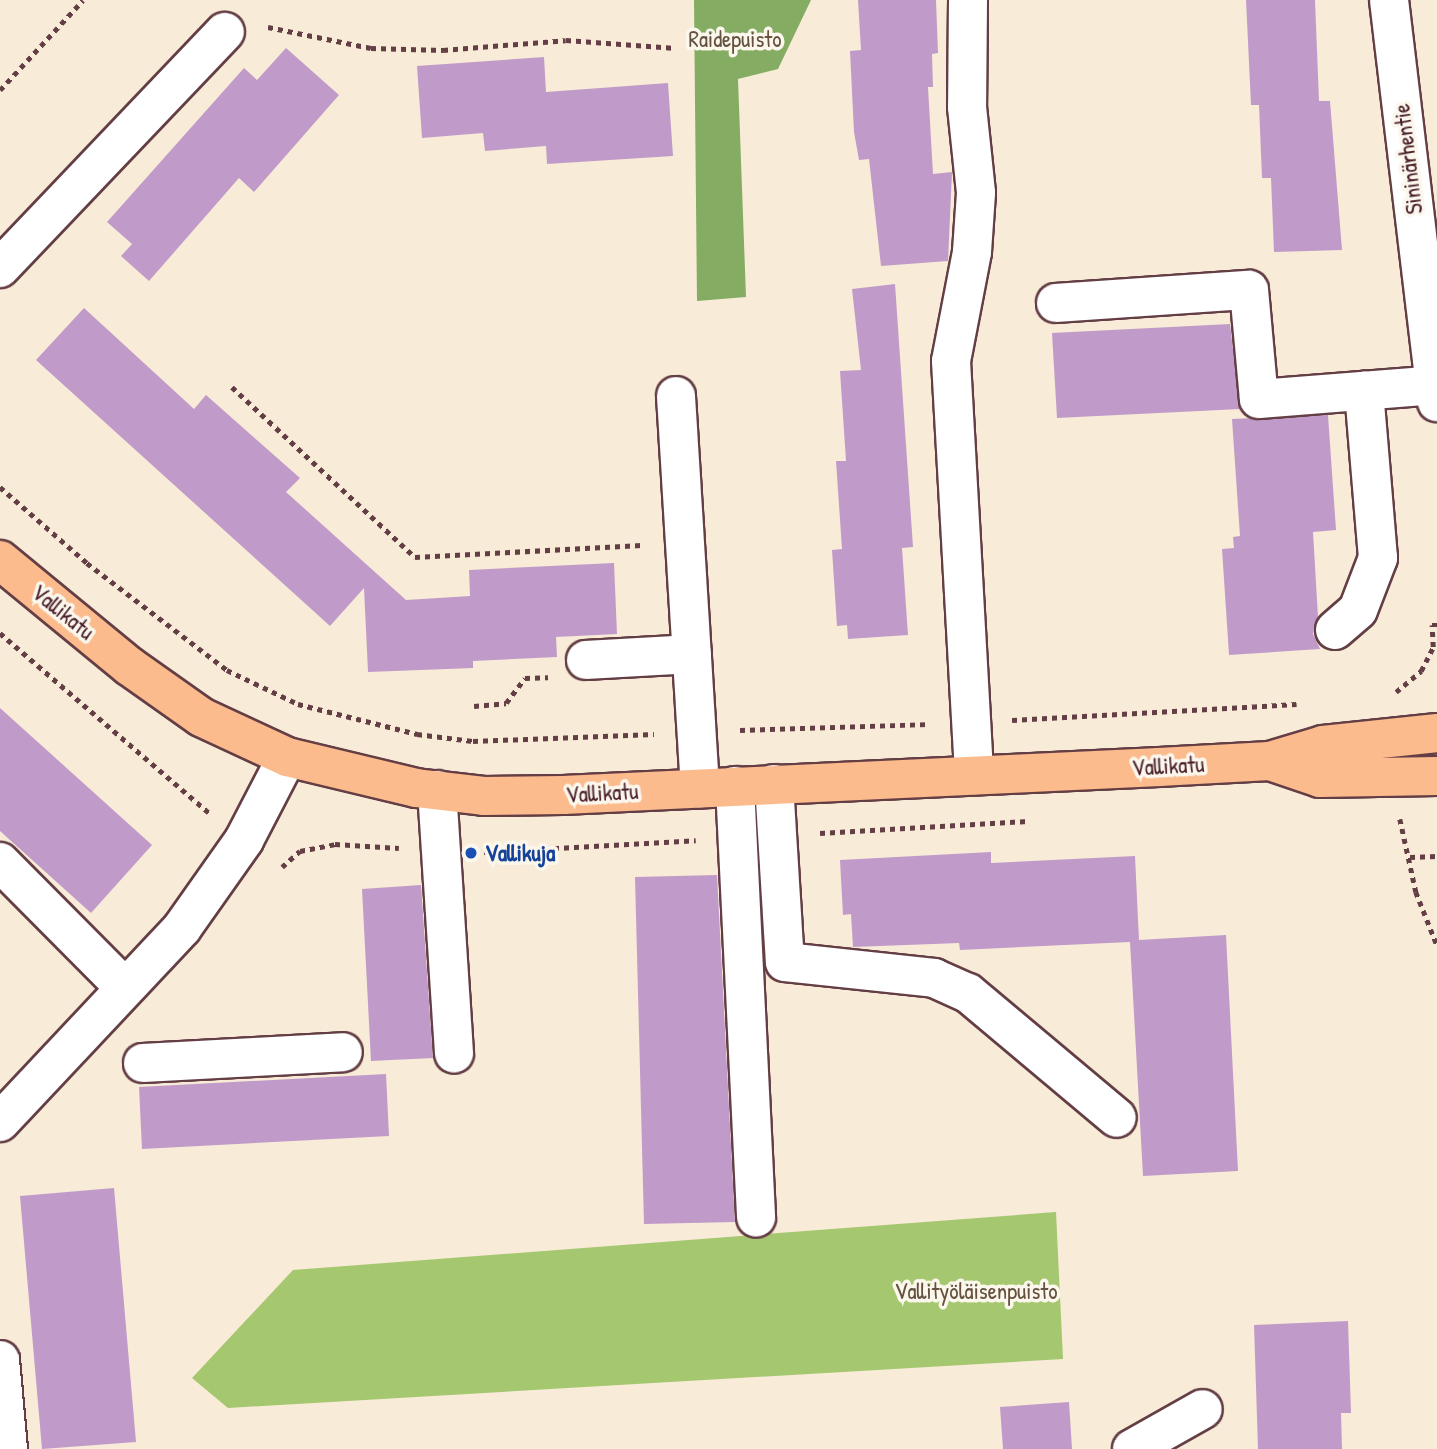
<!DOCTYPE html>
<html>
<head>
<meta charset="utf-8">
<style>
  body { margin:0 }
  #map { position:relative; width:1437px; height:1449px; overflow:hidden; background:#f8ebd7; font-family:"Patrick Hand",sans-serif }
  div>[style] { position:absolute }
  .green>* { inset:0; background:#a5c76f }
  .forest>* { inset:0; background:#84ac62 }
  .building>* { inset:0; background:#c09bc9 }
  .path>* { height:4.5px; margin-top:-2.25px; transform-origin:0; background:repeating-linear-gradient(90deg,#643e45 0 5px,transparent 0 10px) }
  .roads { filter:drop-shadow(2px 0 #643e45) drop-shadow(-2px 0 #643e45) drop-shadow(0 2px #643e45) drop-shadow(0 -2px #643e45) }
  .minor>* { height:38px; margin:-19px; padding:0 19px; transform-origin:19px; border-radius:19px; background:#fff }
  .major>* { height:38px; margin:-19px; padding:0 19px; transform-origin:19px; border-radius:19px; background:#fbbb8d }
  .dots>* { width:19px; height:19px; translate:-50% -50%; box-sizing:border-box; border:4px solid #fbf7ec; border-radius:50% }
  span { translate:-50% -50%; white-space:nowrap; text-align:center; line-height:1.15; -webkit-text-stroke:7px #fbf7ec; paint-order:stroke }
  .park-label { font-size:23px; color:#65513f }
  .street-label { font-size:23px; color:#4a1f2b }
  .transit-label { font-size:23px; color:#164399; font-weight:700 }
  .left { translate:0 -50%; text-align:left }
</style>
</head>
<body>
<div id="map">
  <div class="green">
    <div style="clip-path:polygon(1056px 1212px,1063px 1359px,228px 1408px,192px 1378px,293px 1270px)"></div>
  </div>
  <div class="forest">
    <div style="clip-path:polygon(694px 0,811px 0,778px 69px,738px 79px,746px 297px,697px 301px)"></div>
  </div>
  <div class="building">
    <div style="clip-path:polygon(858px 0,936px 0,938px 53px,932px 54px,933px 87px,928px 87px,933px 174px,952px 172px,948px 261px,881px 266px,869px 159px,859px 160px,854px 132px,850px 51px,861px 50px)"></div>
    <div style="clip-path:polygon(1246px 0,1315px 0,1319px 101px,1330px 101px,1342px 250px,1274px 252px,1271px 178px,1262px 178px,1259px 105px,1251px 105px)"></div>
    <div style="clip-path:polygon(286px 48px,339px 95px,254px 192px,239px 178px,149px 281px,121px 256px,132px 244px,107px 222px,244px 68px,257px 80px)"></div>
    <div style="clip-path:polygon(544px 57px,546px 92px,668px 83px,673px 156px,547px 164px,546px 146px,485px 151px,483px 133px,422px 138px,417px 66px)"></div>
    <div style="clip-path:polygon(895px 284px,913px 547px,902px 548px,908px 635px,848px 639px,847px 625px,837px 626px,832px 550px,842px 549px,836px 461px,846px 461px,840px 371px,861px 370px,852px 289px)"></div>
    <div style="clip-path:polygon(84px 308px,194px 409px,206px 395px,300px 478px,286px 492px,406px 600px,470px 596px,469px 570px,614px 563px,617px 634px,556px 637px,557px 657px,473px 661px,473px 668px,368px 672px,364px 588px,330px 626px,36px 360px)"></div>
    <div style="clip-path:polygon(1230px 324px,1240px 409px,1057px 418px,1052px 333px)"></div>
    <div style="clip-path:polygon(1328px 415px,1336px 530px,1313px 532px,1318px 617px,1313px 634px,1320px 649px,1229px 655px,1222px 549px,1234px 548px,1233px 537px,1240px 536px,1232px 419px)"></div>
    <div style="clip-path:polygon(0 708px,152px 845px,91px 913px,0 831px)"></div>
    <div style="clip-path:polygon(991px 852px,991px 863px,1135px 856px,1139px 940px,1226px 935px,1238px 1171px,1143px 1176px,1130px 942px,960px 950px,959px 943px,853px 947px,851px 914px,843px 915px,840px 860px)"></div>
    <div style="clip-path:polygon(717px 875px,735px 1222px,644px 1224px,635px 877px)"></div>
    <div style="clip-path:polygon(421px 885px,433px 1058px,371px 1061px,362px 889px)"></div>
    <div style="clip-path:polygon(386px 1074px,389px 1136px,142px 1149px,139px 1087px)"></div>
    <div style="clip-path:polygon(114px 1188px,136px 1442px,42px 1449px,20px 1196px)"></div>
    <div style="clip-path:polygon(1348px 1321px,1351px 1413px,1341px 1413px,1342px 1449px,1258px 1449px,1254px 1325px)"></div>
    <div style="clip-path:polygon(1069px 1402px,1072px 1449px,1003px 1449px,1000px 1407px)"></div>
  </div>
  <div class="path">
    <div style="left:268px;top:27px;width:105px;rotate:11.5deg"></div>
    <div style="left:371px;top:48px;width:72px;rotate:1.6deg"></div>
    <div style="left:443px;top:50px;width:123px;rotate:-4.6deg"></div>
    <div style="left:566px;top:40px;width:110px;rotate:4.2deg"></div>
    <div style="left:0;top:90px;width:122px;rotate:-47.3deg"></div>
    <div style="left:232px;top:387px;width:250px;rotate:42.9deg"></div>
    <div style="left:415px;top:557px;width:227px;rotate:-3deg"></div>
    <div style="left:0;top:487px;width:116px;rotate:41.1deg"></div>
    <div style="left:87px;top:563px;width:176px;rotate:37.4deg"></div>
    <div style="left:227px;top:670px;width:79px;rotate:25.6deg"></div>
    <div style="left:298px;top:704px;width:123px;rotate:14.1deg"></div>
    <div style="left:417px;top:734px;width:56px;rotate:7.1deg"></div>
    <div style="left:473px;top:741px;width:181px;rotate:-2.2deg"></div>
    <div style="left:0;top:633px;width:276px;rotate:40.7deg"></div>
    <div style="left:1396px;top:692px;width:33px;rotate:-40deg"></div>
    <div style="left:1421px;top:671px;width:27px;rotate:-63deg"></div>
    <div style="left:1433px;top:647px;width:22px;rotate:-93deg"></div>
    <div style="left:1432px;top:625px;width:5px"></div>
    <div style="left:474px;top:706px;width:32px;rotate:-5deg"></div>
    <div style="left:506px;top:703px;width:31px;rotate:-53deg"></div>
    <div style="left:525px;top:678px;width:23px;rotate:-2deg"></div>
    <div style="left:1012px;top:720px;width:285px;rotate:-3.2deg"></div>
    <div style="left:740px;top:730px;width:187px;rotate:-1.8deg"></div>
    <div style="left:1400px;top:819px;width:75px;rotate:77.6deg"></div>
    <div style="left:1416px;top:892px;width:57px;rotate:68.4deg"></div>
    <div style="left:820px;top:833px;width:208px;rotate:-3.3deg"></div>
    <div style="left:484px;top:852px;width:212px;rotate:-3.2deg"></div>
    <div style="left:1410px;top:857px;width:27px;rotate:-2deg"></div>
    <div style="left:282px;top:867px;width:24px;rotate:-42deg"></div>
    <div style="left:300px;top:851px;width:36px;rotate:-11deg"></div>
    <div style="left:335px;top:844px;width:64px;rotate:3.6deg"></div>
  </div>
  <div class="roads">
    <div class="minor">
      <div style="left:968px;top:0;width:107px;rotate:90.5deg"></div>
      <div style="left:967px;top:107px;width:86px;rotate:84deg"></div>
      <div style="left:976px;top:193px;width:59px;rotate:93.9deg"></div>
      <div style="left:972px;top:252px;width:111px;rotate:100.9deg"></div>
      <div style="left:951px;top:361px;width:415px;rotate:86.8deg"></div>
      <div style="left:1389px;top:0;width:405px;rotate:83.2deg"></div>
      <div style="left:0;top:268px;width:326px;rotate:-46.4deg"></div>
      <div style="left:1056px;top:303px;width:193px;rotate:-3.9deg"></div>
      <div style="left:1249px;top:290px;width:109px;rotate:84.8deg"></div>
      <div style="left:1259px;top:399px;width:177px;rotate:-4.5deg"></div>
      <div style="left:676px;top:396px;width:393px;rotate:86.5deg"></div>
      <div style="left:1335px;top:630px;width:30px;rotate:-41deg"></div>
      <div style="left:1358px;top:610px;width:56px;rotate:-69deg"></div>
      <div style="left:1378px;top:558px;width:168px;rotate:-94.8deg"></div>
      <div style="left:586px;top:660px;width:106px;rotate:-3.2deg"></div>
      <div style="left:774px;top:784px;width:178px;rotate:86.5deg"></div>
      <div style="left:785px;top:962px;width:150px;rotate:6.1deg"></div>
      <div style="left:934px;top:978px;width:37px;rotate:24deg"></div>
      <div style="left:968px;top:993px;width:194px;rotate:40deg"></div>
      <div style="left:735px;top:786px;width:432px;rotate:87.2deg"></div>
      <div style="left:437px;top:790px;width:264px;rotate:86.3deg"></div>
      <div style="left:0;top:862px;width:177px;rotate:45.2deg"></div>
      <div style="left:143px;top:1063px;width:200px;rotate:-3.1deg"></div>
      <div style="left:0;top:1122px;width:266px;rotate:-46.8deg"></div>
      <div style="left:182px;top:928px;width:108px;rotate:-54.8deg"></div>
      <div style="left:244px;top:840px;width:93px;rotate:-62.6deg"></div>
      <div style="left:0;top:1360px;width:89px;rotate:84.9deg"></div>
      <div style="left:1132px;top:1449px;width:81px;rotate:-29.4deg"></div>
    </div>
    <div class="major">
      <div style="left:0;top:560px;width:167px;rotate:39.4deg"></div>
      <div style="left:129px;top:666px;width:88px;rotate:35.3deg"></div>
      <div style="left:201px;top:717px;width:95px;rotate:24.9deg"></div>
      <div style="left:287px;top:757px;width:133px;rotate:13.5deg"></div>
      <div style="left:416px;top:788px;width:68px;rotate:6.7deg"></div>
      <div style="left:484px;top:796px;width:79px;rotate:-0.7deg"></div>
      <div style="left:563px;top:795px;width:597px;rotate:-2.69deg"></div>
      <div style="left:1159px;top:767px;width:111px;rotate:-3.1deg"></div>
      <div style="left:1270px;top:761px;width:55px;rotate:-16.8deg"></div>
      <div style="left:1323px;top:745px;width:115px;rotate:-6deg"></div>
      <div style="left:1270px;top:761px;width:53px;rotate:18.8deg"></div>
      <div style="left:1320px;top:778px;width:117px;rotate:-1deg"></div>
    </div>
  </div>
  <div class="dots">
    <div style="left:471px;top:853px;background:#1a4fb4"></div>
  </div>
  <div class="park-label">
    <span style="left:735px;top:39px">Raidepuisto</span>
    <span style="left:976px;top:1291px">Vallityöläisenpuisto</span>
  </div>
  <div class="street-label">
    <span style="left:1408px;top:159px;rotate:-97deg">Sininärhentie</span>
    <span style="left:63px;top:612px;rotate:39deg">Vallikatu</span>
    <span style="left:1168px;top:766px;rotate:-3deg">Vallikatu</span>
    <span style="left:602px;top:793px;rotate:-3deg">Vallikatu</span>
  </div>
  <div class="transit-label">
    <span class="left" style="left:485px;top:853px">Vallikuja</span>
  </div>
</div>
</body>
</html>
